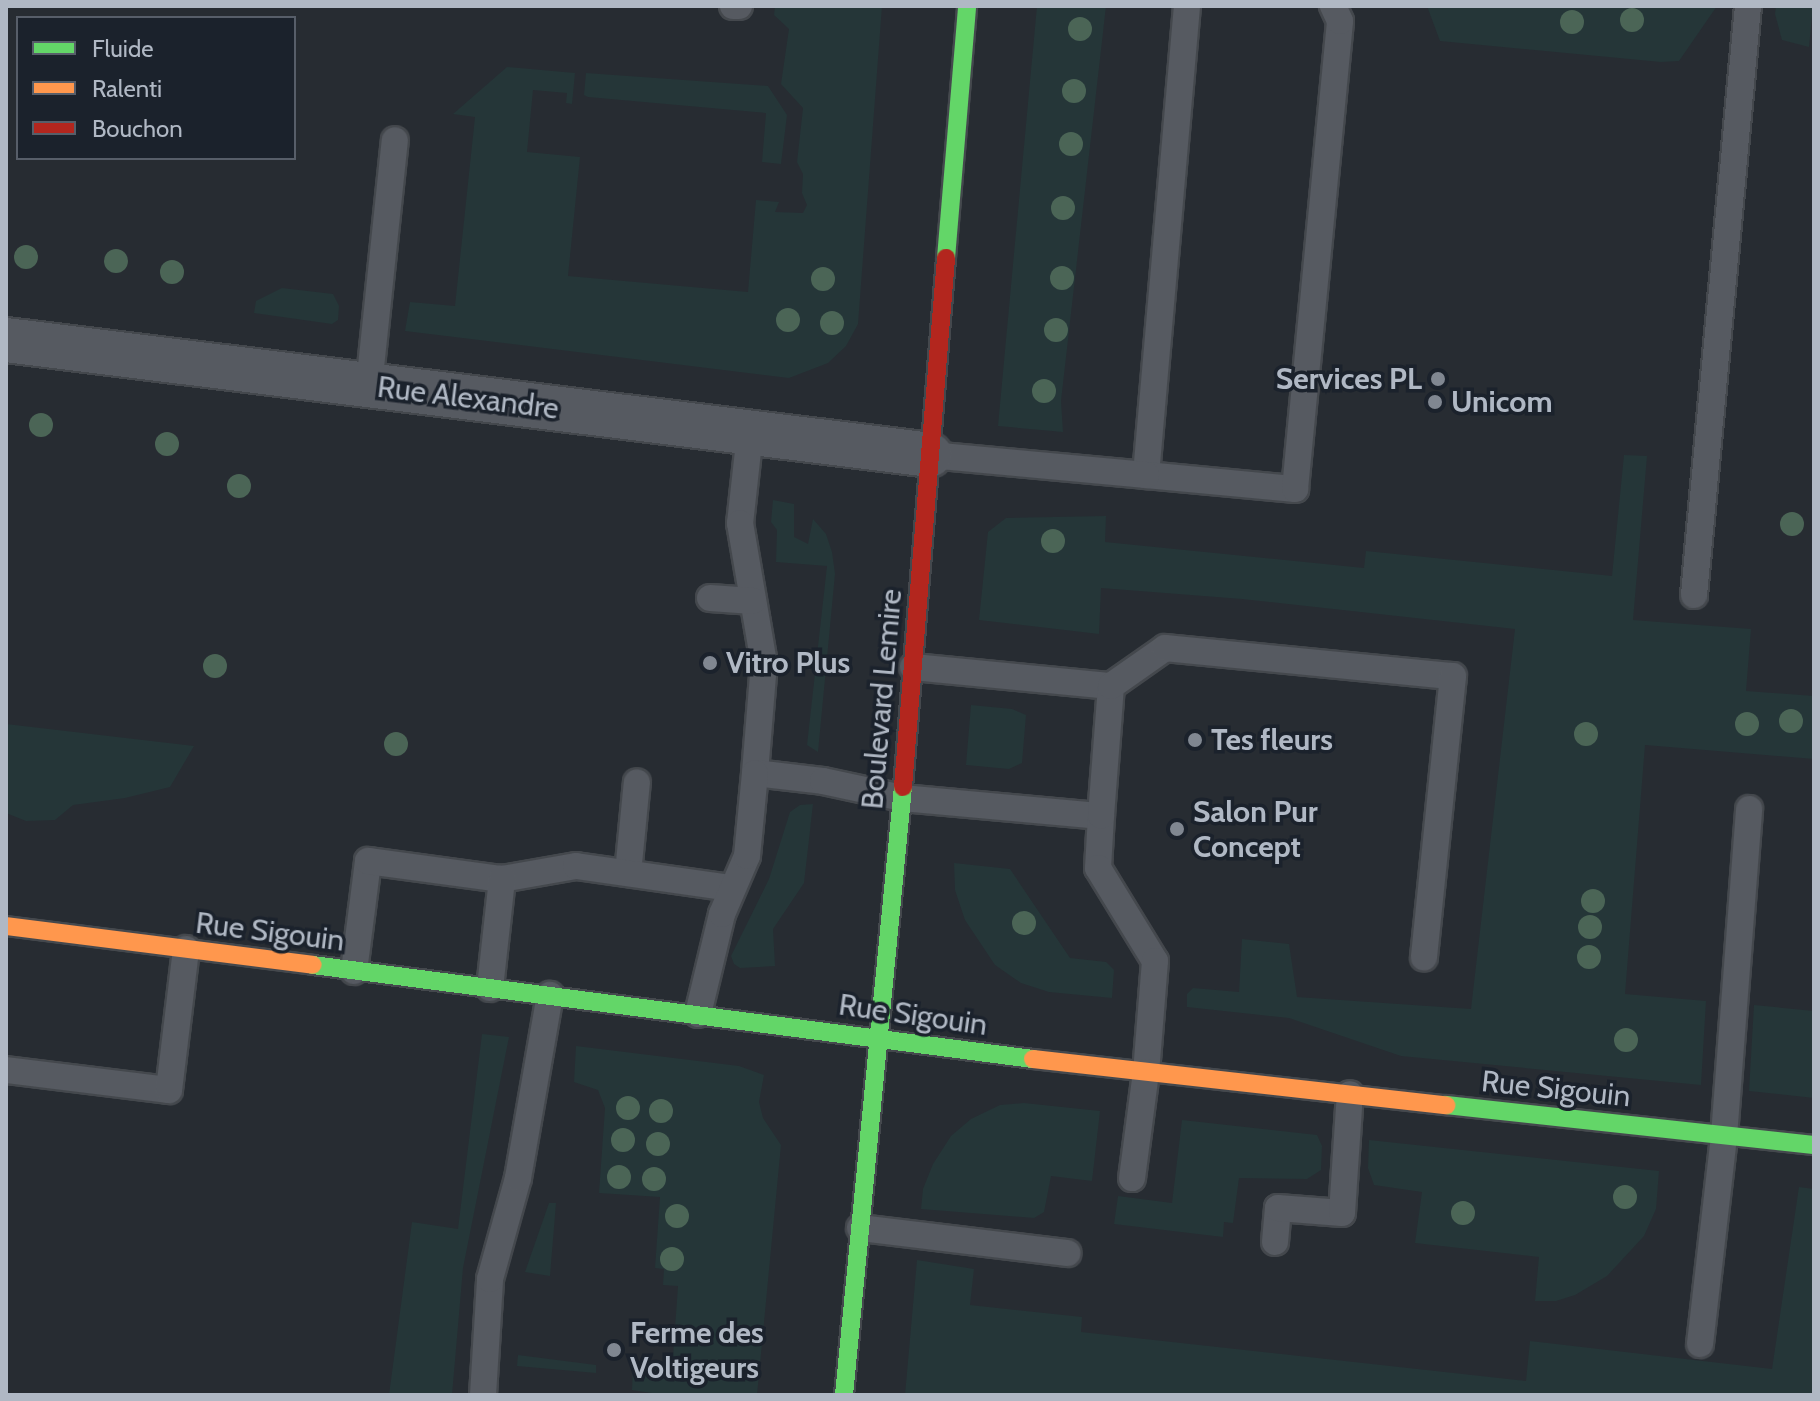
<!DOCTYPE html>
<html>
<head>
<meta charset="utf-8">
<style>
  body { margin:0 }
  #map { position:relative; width:1820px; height:1401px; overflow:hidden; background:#272c32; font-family:Cabin,sans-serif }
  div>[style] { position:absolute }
  .green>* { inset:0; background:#253638 }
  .roads { filter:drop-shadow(2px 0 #44484d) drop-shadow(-2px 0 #44484d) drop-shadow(0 2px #44484d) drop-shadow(0 -2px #44484d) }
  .lane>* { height:26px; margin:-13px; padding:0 13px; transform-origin:13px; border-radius:13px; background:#565a61 }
  .street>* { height:44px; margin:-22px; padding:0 22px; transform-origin:22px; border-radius:22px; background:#565a61 }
  .fast>* { height:18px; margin:-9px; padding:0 9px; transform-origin:9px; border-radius:9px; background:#63d668 }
  .slow>* { height:18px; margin:-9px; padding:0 9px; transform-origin:9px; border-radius:9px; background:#ff974d }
  .jam>* { height:18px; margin:-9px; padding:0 9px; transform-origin:9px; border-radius:9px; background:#b3261e }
  .trees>* { width:24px; height:24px; margin:-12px; border-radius:50%; background:#4b6556 }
  .dots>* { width:22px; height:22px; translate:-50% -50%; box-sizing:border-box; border:4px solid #1b222c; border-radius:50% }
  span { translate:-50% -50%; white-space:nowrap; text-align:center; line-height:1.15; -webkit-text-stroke:7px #1b222c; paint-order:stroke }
  .poi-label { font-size:30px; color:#b0b8c4; font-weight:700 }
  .right { translate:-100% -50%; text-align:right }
  .left { translate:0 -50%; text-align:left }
  .street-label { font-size:30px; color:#b0b8c4 }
  .frame { position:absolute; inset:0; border:8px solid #b0b8c4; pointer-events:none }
  .legend { position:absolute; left:16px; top:16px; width:280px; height:144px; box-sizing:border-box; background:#1b222c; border:2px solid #575e69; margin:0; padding:10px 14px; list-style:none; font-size:24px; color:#b0b8c4 }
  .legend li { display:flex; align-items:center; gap:16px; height:40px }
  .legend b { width:40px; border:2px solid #575e69 }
</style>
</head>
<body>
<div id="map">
  <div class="green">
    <div style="clip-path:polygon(775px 6px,882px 6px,858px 324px,846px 346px,828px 363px,789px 378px,405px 331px,410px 302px,455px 306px,475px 117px,453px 114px,507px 67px,575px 73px,572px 104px,566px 103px,567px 93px,533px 90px,527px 152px,580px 157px,568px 276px,748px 292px,756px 200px,779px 202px,775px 212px,803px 213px,807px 205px,802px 193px,803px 174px,797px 162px,803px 108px,781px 84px,789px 29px,774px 15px)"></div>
    <div style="clip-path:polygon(1037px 6px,1106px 6px,1061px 401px,1063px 432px,998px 426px)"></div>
    <div style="clip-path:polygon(1427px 6px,1717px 6px,1679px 61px,1661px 62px,1440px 41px)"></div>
    <div style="clip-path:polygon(1776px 6px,1813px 6px,1809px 47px,1782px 40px,1775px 14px)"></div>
    <div style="clip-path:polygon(586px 73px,768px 86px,787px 115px,781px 164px,762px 162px,766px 113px,588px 97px,584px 95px)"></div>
    <div style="clip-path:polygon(282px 288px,333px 294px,339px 306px,338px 320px,332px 324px,254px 313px,256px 301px)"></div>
    <div style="clip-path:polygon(1624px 455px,1647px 456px,1633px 620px,1751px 629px,1746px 691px,1814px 696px,1814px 759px,1645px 745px,1625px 994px,1706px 1001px,1701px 1085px,1401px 1056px,1289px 1018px,1187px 1007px,1187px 994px,1193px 988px,1239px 992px,1242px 939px,1289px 944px,1297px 997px,1471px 1009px,1515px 629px,1242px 599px,1101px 588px,1099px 634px,979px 620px,988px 532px,1006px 518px,1106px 516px,1105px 542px,1364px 568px,1366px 551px,1612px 576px)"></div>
    <div style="clip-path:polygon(773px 500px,794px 504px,794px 537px,808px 544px,813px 519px,826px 534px,832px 552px,835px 574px,818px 752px,807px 745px,827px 566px,776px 562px,777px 530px,771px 522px)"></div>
    <div style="clip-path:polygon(971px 705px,1012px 709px,1026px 715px,1022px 763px,1009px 769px,966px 765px)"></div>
    <div style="clip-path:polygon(6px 725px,6px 724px,194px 746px,170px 787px,125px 798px,73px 805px,55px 820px,26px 821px,6px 813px)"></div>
    <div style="clip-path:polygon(813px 804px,804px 883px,773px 929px,775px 966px,740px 968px,734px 964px,731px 956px,769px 879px,790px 812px,800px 805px)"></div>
    <div style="clip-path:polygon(954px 863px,1010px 869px,1070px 958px,1106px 962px,1114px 970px,1112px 998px,1049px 992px,1021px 983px,995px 965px,965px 920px,955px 890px)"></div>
    <div style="clip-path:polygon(1754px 1005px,1814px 1011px,1814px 1098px,1749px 1091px)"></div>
    <div style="clip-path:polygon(482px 1034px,509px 1037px,463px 1268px,452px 1395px,389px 1395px,412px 1222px,458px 1229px)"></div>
    <div style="clip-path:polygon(576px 1046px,739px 1066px,764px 1075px,759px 1102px,763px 1118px,781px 1145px,757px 1395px,665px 1395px,632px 1390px,633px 1368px,672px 1371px,678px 1286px,663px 1285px,664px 1269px,655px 1268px,660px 1197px,599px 1193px,605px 1108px,598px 1090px,574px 1082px)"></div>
    <div style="clip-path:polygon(1024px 1103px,1100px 1111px,1092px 1181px,1051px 1176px,1044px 1212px,1034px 1218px,921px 1209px,923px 1189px,933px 1164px,951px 1136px,971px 1119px,1000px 1105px)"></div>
    <div style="clip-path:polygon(1182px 1120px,1317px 1135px,1322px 1146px,1321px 1170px,1307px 1179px,1239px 1178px,1233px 1223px,1224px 1222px,1223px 1237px,1114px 1224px,1118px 1196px,1172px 1203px)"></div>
    <div style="clip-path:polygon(1369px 1140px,1659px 1171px,1656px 1209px,1644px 1236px,1607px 1276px,1575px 1295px,1556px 1301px,1535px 1301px,1539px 1257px,1415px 1243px,1422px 1192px,1374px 1185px,1368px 1168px)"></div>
    <div style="clip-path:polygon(1799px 1187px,1814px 1189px,1814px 1395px,905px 1395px,917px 1260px,974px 1269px,970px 1305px,1082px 1317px,1081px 1332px,1526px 1381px,1530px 1341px,1772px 1369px)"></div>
    <div style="clip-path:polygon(549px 1203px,556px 1203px,550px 1276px,525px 1272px)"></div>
    <div style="clip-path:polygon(518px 1355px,596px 1365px,596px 1373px,517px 1366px)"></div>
  </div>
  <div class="roads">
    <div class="lane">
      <div style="left:733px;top:6px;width:6px"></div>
      <div style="left:1187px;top:6px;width:471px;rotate:95deg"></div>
      <div style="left:1146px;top:475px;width:150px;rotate:5.4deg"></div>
      <div style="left:1295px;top:489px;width:470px;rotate:-84.5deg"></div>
      <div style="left:1340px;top:21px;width:17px;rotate:-115deg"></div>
      <div style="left:369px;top:386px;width:247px;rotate:-84deg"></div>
      <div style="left:750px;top:433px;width:91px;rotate:96.3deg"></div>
      <div style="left:740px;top:523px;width:142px;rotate:80.3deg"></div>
      <div style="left:764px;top:663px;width:110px;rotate:94.7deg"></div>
      <div style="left:755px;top:773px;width:68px;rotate:6.7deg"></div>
      <div style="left:823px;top:781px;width:81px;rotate:12.1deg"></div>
      <div style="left:902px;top:798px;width:200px;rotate:5.2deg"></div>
      <div style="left:1101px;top:816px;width:52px;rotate:93.3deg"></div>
      <div style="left:1098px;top:868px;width:109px;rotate:58.5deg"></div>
      <div style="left:1155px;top:961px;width:111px;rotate:94.6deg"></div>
      <div style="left:1146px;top:1072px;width:107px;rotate:97.5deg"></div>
      <div style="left:930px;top:455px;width:217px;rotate:5.3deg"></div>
      <div style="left:1694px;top:595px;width:591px;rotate:-84.76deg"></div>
      <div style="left:710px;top:598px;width:43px;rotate:4deg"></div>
      <div style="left:913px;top:667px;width:199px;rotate:5.5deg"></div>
      <div style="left:1111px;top:686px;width:130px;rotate:94.4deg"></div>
      <div style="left:1111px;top:686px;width:66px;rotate:-35.1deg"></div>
      <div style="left:1165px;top:648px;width:289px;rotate:5.6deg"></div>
      <div style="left:1453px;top:676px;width:283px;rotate:95.9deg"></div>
      <div style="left:628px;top:873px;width:91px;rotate:-84.4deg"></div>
      <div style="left:354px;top:971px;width:111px;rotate:-82.7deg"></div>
      <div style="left:368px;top:861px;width:135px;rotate:7.7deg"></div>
      <div style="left:502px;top:879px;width:75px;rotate:-10deg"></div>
      <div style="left:576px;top:866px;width:157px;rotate:8.1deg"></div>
      <div style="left:490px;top:988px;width:110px;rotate:-83.7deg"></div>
      <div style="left:698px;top:1014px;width:103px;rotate:-76.5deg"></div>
      <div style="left:722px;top:914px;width:63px;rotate:-66.7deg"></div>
      <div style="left:747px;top:856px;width:83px;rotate:-84.5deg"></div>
      <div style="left:6px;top:1070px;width:164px;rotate:7deg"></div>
      <div style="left:169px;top:1090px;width:142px;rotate:-83.1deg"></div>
      <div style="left:860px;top:1228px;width:209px;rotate:6.9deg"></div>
      <div style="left:1275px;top:1242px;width:34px;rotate:-85deg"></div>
      <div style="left:1278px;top:1208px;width:64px;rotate:4.5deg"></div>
      <div style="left:1342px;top:1213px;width:119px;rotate:-86.2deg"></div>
      <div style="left:1700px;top:1344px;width:209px;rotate:-83.4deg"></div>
      <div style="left:1724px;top:1136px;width:328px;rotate:-85.6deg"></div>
      <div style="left:483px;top:1395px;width:116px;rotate:-86.5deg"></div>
      <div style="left:490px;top:1279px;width:105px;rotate:-74.5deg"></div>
      <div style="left:518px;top:1178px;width:186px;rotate:-80.1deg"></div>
    </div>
    <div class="street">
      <div style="left:6px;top:340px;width:931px;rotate:7.09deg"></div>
    </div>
    <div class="fast">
      <div style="left:946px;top:258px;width:253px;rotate:-85.2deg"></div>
      <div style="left:313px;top:965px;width:726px;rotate:7.44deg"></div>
      <div style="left:1446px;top:1105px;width:370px;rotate:6.2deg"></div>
      <div style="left:844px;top:1395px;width:611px;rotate:-84.46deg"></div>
    </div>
    <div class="slow">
      <div style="left:6px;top:926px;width:309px;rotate:7.2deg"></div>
      <div style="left:1033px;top:1059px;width:416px;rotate:6.4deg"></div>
    </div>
    <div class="jam">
      <div style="left:903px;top:787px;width:531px;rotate:-85.35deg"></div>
    </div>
  </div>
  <div class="trees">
    <div style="left:1632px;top:20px"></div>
    <div style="left:1572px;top:22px"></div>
    <div style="left:1080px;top:29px"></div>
    <div style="left:1074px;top:91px"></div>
    <div style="left:1071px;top:144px"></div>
    <div style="left:1063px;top:208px"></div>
    <div style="left:26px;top:257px"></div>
    <div style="left:116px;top:261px"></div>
    <div style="left:172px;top:272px"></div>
    <div style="left:1062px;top:278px"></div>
    <div style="left:823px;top:279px"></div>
    <div style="left:788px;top:320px"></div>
    <div style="left:832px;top:323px"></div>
    <div style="left:1056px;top:330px"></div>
    <div style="left:1044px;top:391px"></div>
    <div style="left:41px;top:425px"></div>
    <div style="left:167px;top:444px"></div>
    <div style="left:239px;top:486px"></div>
    <div style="left:1792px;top:524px"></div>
    <div style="left:1053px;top:541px"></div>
    <div style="left:215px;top:666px"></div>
    <div style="left:1791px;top:721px"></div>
    <div style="left:1747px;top:724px"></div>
    <div style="left:1586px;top:734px"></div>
    <div style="left:396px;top:744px"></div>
    <div style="left:1593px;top:901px"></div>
    <div style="left:1024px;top:923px"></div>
    <div style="left:1590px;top:927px"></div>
    <div style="left:1589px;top:957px"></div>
    <div style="left:1626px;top:1040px"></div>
    <div style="left:628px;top:1108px"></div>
    <div style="left:661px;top:1111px"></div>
    <div style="left:623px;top:1140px"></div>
    <div style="left:658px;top:1144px"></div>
    <div style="left:619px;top:1177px"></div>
    <div style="left:654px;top:1179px"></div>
    <div style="left:1625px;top:1197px"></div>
    <div style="left:1463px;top:1213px"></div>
    <div style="left:677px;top:1216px"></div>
    <div style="left:672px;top:1259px"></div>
  </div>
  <div class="dots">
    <div style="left:1438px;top:379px;background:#808791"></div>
    <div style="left:1435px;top:402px;background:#808791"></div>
    <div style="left:710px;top:663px;background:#808791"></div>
    <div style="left:1195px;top:740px;background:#808791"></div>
    <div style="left:1177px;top:829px;background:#808791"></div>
    <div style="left:614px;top:1350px;background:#808791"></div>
  </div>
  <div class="poi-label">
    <span class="right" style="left:1422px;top:379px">Services PL</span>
    <span class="left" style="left:1451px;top:402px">Unicom</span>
    <span class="left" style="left:726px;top:663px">Vitro Plus</span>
    <span class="left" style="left:1211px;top:740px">Tes fleurs</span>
    <span class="left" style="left:1193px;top:829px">Salon Pur<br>Concept</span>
    <span class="left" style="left:630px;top:1350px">Ferme des<br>Voltigeurs</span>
  </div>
  <div class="street-label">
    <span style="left:468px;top:398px;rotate:7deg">Rue Alexandre</span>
    <span style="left:882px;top:699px;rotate:-85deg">Boulevard Lemire</span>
    <span style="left:270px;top:932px;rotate:7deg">Rue Sigouin</span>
    <span style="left:913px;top:1015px;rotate:8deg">Rue Sigouin</span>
    <span style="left:1556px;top:1089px;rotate:6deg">Rue Sigouin</span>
  </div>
  <div class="frame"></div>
  <ul class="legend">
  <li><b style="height:10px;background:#63d668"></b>Fluide</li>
  <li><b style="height:10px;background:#ff974d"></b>Ralenti</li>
  <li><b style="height:10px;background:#b3261e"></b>Bouchon</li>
  </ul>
</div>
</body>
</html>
